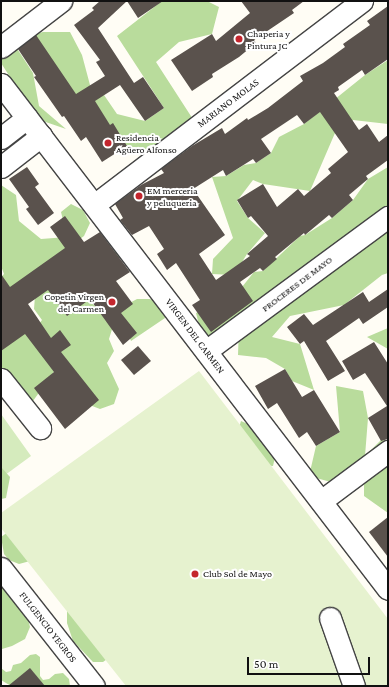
<!DOCTYPE html>
<html>
<head>
<meta charset="utf-8">
<style>
  body { margin:0 }
  #map { position:relative; width:389px; height:687px; overflow:hidden; background:#fffdf5; font-family:"Crimson Pro",serif }
  div>[style] { position:absolute }
  .green>* { inset:0; background:#d5ebbd }
  .forest>* { inset:0; background:#b9dc9c }
  .pitch>* { inset:0; background:#e6f2cf }
  .building>* { inset:0; background:#5a524d }
  .roads { filter:drop-shadow(1px 0 #444) drop-shadow(-1px 0 #444) drop-shadow(0 1px #444) drop-shadow(0 -1px #444) }
  .minor>* { height:21px; margin:-10.5px; padding:0 10.5px; transform-origin:10.5px; border-radius:10.5px; background:#fff }
  .dots>* { width:11px; height:11px; translate:-50% -50%; box-sizing:border-box; border:2px solid #fff; border-radius:50% }
  span { translate:-50% -50%; white-space:nowrap; text-align:center; line-height:1.15; -webkit-text-stroke:4px #fff; paint-order:stroke }
  .poi-label { font-size:10px; color:#111 }
  .left { translate:0 -50%; text-align:left }
  .right { translate:-100% -50%; text-align:right }
  .street-label { font-size:10px; color:#111 }
  .frame { position:absolute; inset:0; border:2px solid #111; pointer-events:none }
  .scale { position:absolute; left:247px; top:657px; width:123px; height:18px; box-sizing:border-box; border:2px solid #111; border-top:0; padding-left:5px; font-size:12px; line-height:14px; white-space:nowrap; color:#111; -webkit-text-stroke:3px #fff; paint-order:stroke }
</style>
</head>
<body>
<div id="map">
  <div class="green">
    <div style="clip-path:polygon(1px 414px,31px 456px,1px 478px)"></div>
  </div>
  <div class="forest">
    <div style="clip-path:polygon(162px 1px,207px 1px,219px 7px,212px 34px,179px 42px,156px 62px,198px 127px,153px 151px,127px 146px,96px 126px,41px 62px,35px 34px,43px 32px,70px 32px,82px 55px,94px 100px,104px 95px,117px 114px,145px 121px,164px 108px,117px 36px)"></div>
    <div style="clip-path:polygon(16px 47px,33px 73px,39px 106px,66px 129px,37px 119px,1px 63px,1px 54px)"></div>
    <div style="clip-path:polygon(388px 60px,388px 124px,353px 120px,347px 139px,335px 133px,310px 191px,263px 184px,253px 180px,237px 201px,248px 218px,265px 233px,247px 254px,234px 275px,212px 274px,213px 259px,233px 238px,212px 177px,226px 176px,244px 165px,256px 163px,271px 153px,279px 137px,304px 124px,365px 75px)"></div>
    <div style="clip-path:polygon(388px 167px,388px 273px,382px 275px,344px 305px,290px 316px,272px 337px,300px 344px,314px 390px,292px 381px,285px 369px,266px 358px,238px 355px,239px 326px,203px 341px,196px 313px,234px 297px,254px 272px,263px 271px,300px 236px,305px 235px,332px 218px,353px 200px,368px 179px)"></div>
    <div style="clip-path:polygon(1px 185px,16px 195px,19px 221px,41px 239px,67px 237px,61px 212px,71px 204px,83px 210px,90px 223px,84px 236px,1px 299px,1px 277px,4px 274px,1px 266px)"></div>
    <div style="clip-path:polygon(108px 248px,120px 254px,115px 267px,78px 294px,100px 309px,113px 312px,137px 299px,150px 299px,163px 305px,165px 318px,131px 341px,126px 329px,113px 326px,109px 339px,114px 351px,107px 363px,119px 389px,114px 404px,100px 409px,87px 404px,58px 366px,33px 401px,20px 405px,1px 386px,1px 318px,34px 330px,42px 320px,34px 309px,35px 296px)"></div>
    <div style="clip-path:polygon(388px 328px,388px 349px,367px 337px)"></div>
    <div style="clip-path:polygon(336px 386px,363px 391px,368px 418px,365px 456px,381px 440px,388px 440px,388px 513px,364px 496px,364px 468px,338px 484px,309px 476px,316px 446px,340px 432px)"></div>
    <div style="clip-path:polygon(241px 421px,250px 425px,276px 453px,273px 466px,258px 465px,238px 431px)"></div>
    <div style="clip-path:polygon(1px 467px,10px 477px,6px 498px,1px 499px)"></div>
    <div style="clip-path:polygon(8px 532px,30px 561px,19px 564px,9px 560px,4px 554px,1px 537px)"></div>
    <div style="clip-path:polygon(1px 564px,28px 619px,30px 627px,25px 639px,12px 646px,2px 649px)"></div>
    <div style="clip-path:polygon(67px 603px,110px 657px,103px 662px,93px 662px,73px 641px,67px 623px)"></div>
    <div style="clip-path:polygon(36px 654px,40px 657px,40px 676px,43px 680px,49px 679px,55px 674px,63px 673px,69px 679px,70px 686px,11px 686px,1px 680px,1px 668px,6px 672px,11px 671px,13px 665px,21px 663px,30px 655px)"></div>
  </div>
  <div class="pitch">
    <div style="clip-path:polygon(199px 371px,388px 619px,388px 686px,126px 686px,1px 528px,1px 513px)"></div>
  </div>
  <div class="building">
    <div style="clip-path:polygon(100px 1px,163px 1px,138px 18px,127px 1px,98px 28px,134px 83px,143px 77px,164px 108px,145px 121px,120px 85px,95px 101px,110px 125px,113px 123px,127px 146px,102px 162px,86px 137px,81px 141px,64px 116px,62px 117px,34px 77px,36px 76px,18px 49px,36px 35px,76px 94px,105px 76px,96px 62px,100px 60px,74px 25px,94px 10px,92px 8px)"></div>
    <div style="clip-path:polygon(241px 1px,304px 1px,292px 10px,294px 13px,254px 40px,256px 43px,239px 57px,212px 74px,213px 77px,192px 91px,171px 60px,212px 34px,216px 41px,250px 13px)"></div>
    <div style="clip-path:polygon(evenodd,388px 6px,388px 59px,365px 75px,362px 70px,338px 87px,339px 90px,334px 93px,359px 130px,367px 124px,379px 142px,388px 135px,388px 160px,366px 176px,368px 179px,349px 195px,353px 200px,332px 218px,329px 215px,305px 235px,304px 233px,275px 257px,277px 259px,263px 271px,260px 268px,240px 282px,253px 301px,211px 332px,192px 305px,200px 300px,176px 263px,167px 270px,157px 254px,164px 249px,149px 226px,132px 235px,120px 220px,123px 218px,115px 204px,141px 185px,164px 173px,161px 169px,192px 146px,222px 128px,225px 134px,247px 118px,248px 120px,268px 108px,303px 81px,300px 76px,323px 63px,345px 47px,343px 44px,370px 25px,367px 21px,388px 6px,320px 112px,348px 152px,328px 169px,331px 173px,304px 196px,298px 189px,277px 207px,263px 184px,237px 200px,248px 218px,251px 216px,268px 236px,247px 254px,250px 256px,216px 280px,199px 254px,225px 235px,193px 189px,223px 170px,226px 176px,253px 159px,256px 163px,271px 153px,261px 139px,297px 115px,304px 124px,320px 112px)"></div>
    <div style="clip-path:polygon(27px 167px,39px 184px,35px 187px,54px 213px,38px 225px,26px 209px,29px 207px,9px 179px)"></div>
    <div style="clip-path:polygon(65px 216px,84px 242px,100px 232px,130px 272px,116px 281px,133px 304px,121px 313px,137px 333px,123px 345px,90px 299px,67px 316px,48px 290px,28px 304px,51px 338px,60px 330px,71px 345px,61px 352px,99px 400px,65px 429px,34px 388px,54px 372px,25px 334px,1px 351px,1px 274px,10px 287px,65px 248px,50px 227px)"></div>
    <div style="clip-path:polygon(388px 289px,388px 307px,363px 324px,359px 318px,326px 341px,345px 371px,328px 381px,304px 341px,300px 344px,287px 327px,304px 314px,313px 325px,363px 292px,369px 302px)"></div>
    <div style="clip-path:polygon(374px 342px,388px 364px,388px 439px,381px 441px,368px 418px,387px 406px,365px 373px,353px 380px,342px 361px)"></div>
    <div style="clip-path:polygon(138px 346px,151px 361px,134px 375px,121px 360px)"></div>
    <div style="clip-path:polygon(285px 369px,302px 397px,314px 390px,340px 432px,316px 446px,307px 432px,299px 438px,277px 403px,268px 409px,255px 386px)"></div>
    <div style="clip-path:polygon(388px 517px,388px 557px,369px 532px)"></div>
    <div style="clip-path:polygon(30px 668px,45px 686px,8px 686px)"></div>
  </div>
  <div class="roads">
    <div class="minor">
      <div style="left:1px;top:47px;width:76px;rotate:-37.5deg"></div>
      <div style="left:1px;top:84px;width:636px;rotate:52.54deg"></div>
      <div style="left:1px;top:138px;width:33px;rotate:-38deg"></div>
      <div style="left:1px;top:167px;width:51px;rotate:-37.8deg"></div>
      <div style="left:94px;top:205px;width:337px;rotate:-37.3deg"></div>
      <div style="left:206px;top:351px;width:226px;rotate:-36.4deg"></div>
      <div style="left:1px;top:379px;width:63px;rotate:51.5deg"></div>
      <div style="left:321px;top:501px;width:84px;rotate:-36.7deg"></div>
      <div style="left:1px;top:568px;width:150px;rotate:51.8deg"></div>
      <div style="left:330px;top:618px;width:72px;rotate:70.6deg"></div>
    </div>
  </div>
  <div class="dots">
    <div style="left:239px;top:39px;background:#c4262e"></div>
    <div style="left:108px;top:143px;background:#c4262e"></div>
    <div style="left:139px;top:196px;background:#c4262e"></div>
    <div style="left:112px;top:302px;background:#c4262e"></div>
    <div style="left:195px;top:574px;background:#c4262e"></div>
  </div>
  <div class="poi-label">
    <span class="left" style="left:247px;top:39px">Chaperia y<br>Pintura JC</span>
    <span class="left" style="left:116px;top:143px">Residencia<br>Agüero Alfonso</span>
    <span class="left" style="left:147px;top:196px">EM merceria<br>y peluqueria</span>
    <span class="right" style="left:104px;top:302px">Copetin Virgen<br>del Carmen</span>
    <span class="left" style="left:203px;top:574px">Club Sol de Mayo</span>
  </div>
  <div class="street-label">
    <span style="left:228px;top:103px;rotate:-37deg">MARIANO MOLAS</span>
    <span style="left:297px;top:284px;rotate:-37deg">PROCERES DE MAYO</span>
    <span style="left:195px;top:336px;rotate:53deg">VIRGEN DEL CARMEN</span>
    <span style="left:48px;top:627px;rotate:52deg">FULGENCIO YEGROS</span>
  </div>
  <div class="frame"></div>
  <div class="scale">50 m</div>
</div>
</body>
</html>
